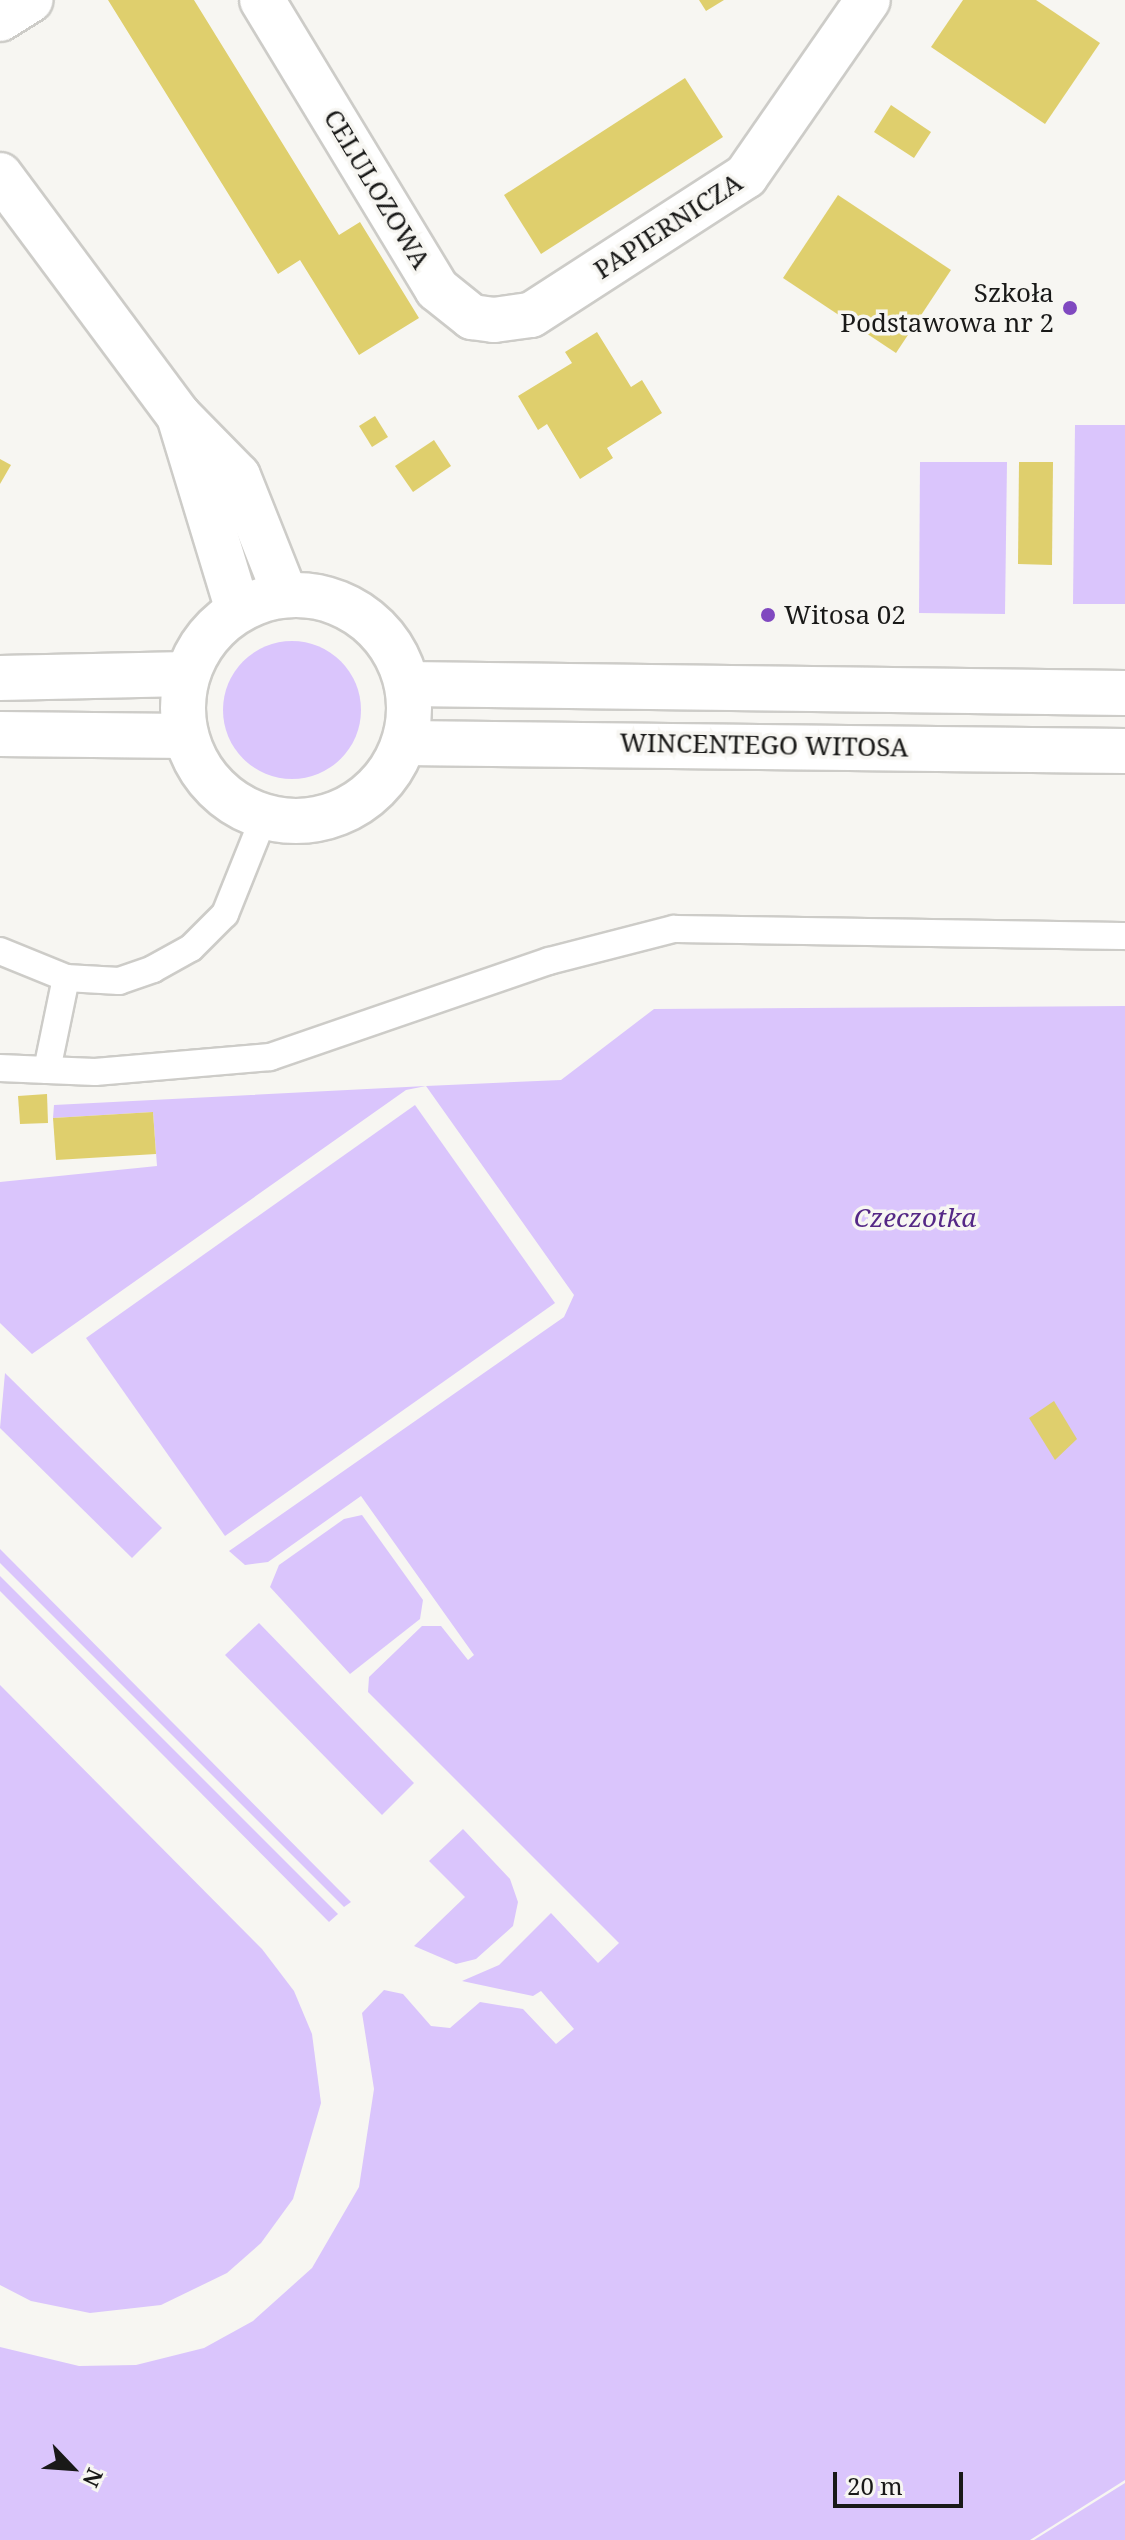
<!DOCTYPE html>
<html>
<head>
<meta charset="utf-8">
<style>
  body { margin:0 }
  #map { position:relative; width:1125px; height:2540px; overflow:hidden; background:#f7f6f2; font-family:"Noto Serif",serif }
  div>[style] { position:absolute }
  .green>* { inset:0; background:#dac5fc }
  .round { border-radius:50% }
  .building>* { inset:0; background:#dfcf6d }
  .roads { filter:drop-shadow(2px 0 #cdccc8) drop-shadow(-2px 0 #cdccc8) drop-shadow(0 2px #cdccc8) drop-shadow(0 -2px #cdccc8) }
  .service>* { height:26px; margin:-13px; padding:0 13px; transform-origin:13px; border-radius:13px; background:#fff }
  .minor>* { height:44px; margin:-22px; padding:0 22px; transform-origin:22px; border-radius:22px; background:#fff }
  .tertiary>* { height:44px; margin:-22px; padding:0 22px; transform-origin:22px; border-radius:22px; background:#fff }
  .secondary>* { height:44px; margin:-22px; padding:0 22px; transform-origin:22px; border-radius:22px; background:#fff }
  .secondary>.ring { margin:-22px; padding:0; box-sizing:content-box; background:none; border:44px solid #fff; border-radius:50% }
  .dots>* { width:22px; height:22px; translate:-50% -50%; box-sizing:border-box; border:4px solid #f7f6f2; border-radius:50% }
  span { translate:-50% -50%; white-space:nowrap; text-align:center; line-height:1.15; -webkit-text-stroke:7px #f7f6f2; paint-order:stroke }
  .street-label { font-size:26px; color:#191918 }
  .poi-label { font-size:26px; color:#191918 }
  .right { translate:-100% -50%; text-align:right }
  .left { translate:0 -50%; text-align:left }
  .park-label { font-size:26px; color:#552886; font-style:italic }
  .north { position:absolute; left:32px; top:2428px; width:80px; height:80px; -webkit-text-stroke:6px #f7f6f2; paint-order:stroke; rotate:115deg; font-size:22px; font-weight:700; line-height:32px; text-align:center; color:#191918 }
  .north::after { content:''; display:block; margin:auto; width:28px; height:36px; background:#191918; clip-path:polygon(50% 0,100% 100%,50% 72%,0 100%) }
  .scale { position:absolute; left:833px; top:2472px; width:130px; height:36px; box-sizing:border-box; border:4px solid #191918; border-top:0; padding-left:10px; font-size:24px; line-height:28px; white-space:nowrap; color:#191918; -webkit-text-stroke:6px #f7f6f2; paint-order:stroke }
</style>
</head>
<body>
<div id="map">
  <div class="green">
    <div style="clip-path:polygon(1075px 425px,1125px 425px,1125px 604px,1073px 604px)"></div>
    <div style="clip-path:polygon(920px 462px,1007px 462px,1005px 614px,919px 613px)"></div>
    <div class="round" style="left:223px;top:641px;width:138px;height:138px"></div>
    <div style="clip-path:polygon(1125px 1006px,1125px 2480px,1030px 2540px,0 2540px,0 2347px,79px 2366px,136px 2365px,204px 2348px,253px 2321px,312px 2268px,359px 2187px,374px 2089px,362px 2013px,384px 1990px,403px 1994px,431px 2026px,450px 2028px,480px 2002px,523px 2009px,556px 2044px,574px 2029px,541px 1991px,533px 1996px,462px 1981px,499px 1965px,551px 1913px,598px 1963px,619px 1943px,368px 1692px,369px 1677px,422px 1626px,441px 1626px,468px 1660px,474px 1655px,361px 1496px,268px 1562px,245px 1565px,229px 1551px,564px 1317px,574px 1295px,426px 1086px,406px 1090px,32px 1354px,0 1323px,0 1182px,157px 1166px,153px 1112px,53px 1118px,54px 1105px,426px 1086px,561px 1080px,654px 1009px)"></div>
    <div style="clip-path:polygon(415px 1105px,555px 1303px,225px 1536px,86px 1338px)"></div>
    <div style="clip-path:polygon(5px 1373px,162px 1528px,132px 1558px,0 1428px)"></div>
    <div style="clip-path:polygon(362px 1515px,423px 1600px,420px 1619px,350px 1674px,270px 1587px,279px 1565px,344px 1519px)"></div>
    <div style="clip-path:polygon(0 1549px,351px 1902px,344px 1907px,0 1563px)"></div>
    <div style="clip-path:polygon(0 1576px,338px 1914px,329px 1922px,0 1591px)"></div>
    <div style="clip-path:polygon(259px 1623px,414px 1783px,382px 1815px,225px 1655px)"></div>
    <div style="clip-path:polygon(0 1685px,262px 1949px,294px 1991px,312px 2034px,321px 2103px,293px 2199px,261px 2243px,227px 2273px,161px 2305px,90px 2313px,31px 2301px,0 2285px)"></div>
    <div style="clip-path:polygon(463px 1829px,510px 1879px,518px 1902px,513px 1926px,476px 1959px,456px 1964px,414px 1946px,465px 1897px,429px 1861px)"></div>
    <div style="clip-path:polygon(1125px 2483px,1125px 2540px,1034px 2540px)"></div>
  </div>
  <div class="building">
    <div style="clip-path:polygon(108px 0,194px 0,339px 235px,360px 222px,419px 318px,359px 355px,300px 260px,278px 274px)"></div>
    <div style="clip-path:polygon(699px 0,724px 0,706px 11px)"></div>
    <div style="clip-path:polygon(963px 0,1036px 0,1100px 43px,1045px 124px,931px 47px)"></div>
    <div style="clip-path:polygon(685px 78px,723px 137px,541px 254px,504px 195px)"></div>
    <div style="clip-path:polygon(891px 105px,931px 132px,914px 158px,874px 132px)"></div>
    <div style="clip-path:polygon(838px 195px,951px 270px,896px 353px,783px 278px)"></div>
    <div style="clip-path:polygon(597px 332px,631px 387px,642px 380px,662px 413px,607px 448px,613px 458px,580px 479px,547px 424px,538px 430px,518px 396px,572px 363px,565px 352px)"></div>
    <div style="clip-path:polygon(375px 416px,388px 437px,372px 447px,359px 426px)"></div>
    <div style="clip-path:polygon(434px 440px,451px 466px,413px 492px,395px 466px)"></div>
    <div style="clip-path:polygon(0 459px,11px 465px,0 484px)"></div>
    <div style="clip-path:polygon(1019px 462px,1053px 462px,1052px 565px,1018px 564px)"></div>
    <div style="clip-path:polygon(47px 1094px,48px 1123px,20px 1124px,18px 1096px)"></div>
    <div style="clip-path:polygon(153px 1112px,156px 1154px,56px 1160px,53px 1118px)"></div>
    <div style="clip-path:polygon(1054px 1401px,1077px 1439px,1055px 1460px,1029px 1418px)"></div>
  </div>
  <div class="roads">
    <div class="service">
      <div style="left:0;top:951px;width:71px;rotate:22.2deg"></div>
      <div style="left:66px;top:978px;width:53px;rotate:3.2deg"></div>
      <div style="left:119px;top:981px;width:36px;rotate:-19deg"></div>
      <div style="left:153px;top:969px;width:43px;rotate:-28.9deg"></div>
      <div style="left:191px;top:948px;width:48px;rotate:-45deg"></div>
      <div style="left:225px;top:914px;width:105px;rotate:-68.1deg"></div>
      <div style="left:66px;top:978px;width:94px;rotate:101.7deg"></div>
      <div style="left:47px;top:1070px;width:48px;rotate:2.4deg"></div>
      <div style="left:95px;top:1072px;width:176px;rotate:-4.9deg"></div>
      <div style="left:270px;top:1057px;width:295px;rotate:-19deg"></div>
      <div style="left:549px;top:961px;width:129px;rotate:-14.4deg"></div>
      <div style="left:674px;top:929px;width:451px;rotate:0.9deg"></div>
      <div style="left:0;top:1068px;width:47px;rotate:2.4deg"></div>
    </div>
    <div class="minor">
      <div style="left:262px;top:0;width:338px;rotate:58.8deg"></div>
      <div style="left:437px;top:289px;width:45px;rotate:38.7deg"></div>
      <div style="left:472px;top:317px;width:22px;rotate:8deg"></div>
      <div style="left:494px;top:320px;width:37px;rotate:-8deg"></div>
      <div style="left:531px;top:315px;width:256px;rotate:-32.9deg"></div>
      <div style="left:746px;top:176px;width:214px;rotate:-55.3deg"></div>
      <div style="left:0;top:19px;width:36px;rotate:-32deg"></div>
    </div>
    <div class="tertiary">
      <div style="left:0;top:175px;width:300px;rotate:53.4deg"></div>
      <div style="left:179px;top:416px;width:84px;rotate:45.5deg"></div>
      <div style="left:238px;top:476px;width:127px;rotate:68.3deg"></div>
      <div style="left:179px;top:416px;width:203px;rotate:73.1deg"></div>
    </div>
    <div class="secondary">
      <div class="ring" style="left:183px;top:595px;width:182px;height:182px"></div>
      <div style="left:0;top:678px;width:187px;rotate:-1.2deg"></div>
      <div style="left:407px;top:684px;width:718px;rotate:0.72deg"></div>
      <div style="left:0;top:734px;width:186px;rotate:0.6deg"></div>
      <div style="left:404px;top:743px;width:721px;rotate:0.64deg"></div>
    </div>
  </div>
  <div class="dots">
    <div style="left:1070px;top:308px;background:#8049c0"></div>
    <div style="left:768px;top:615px;background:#8049c0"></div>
  </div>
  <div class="street-label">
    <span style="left:377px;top:189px;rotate:59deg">CELULOZOWA</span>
    <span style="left:668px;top:226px;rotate:-33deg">PAPIERNICZA</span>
    <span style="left:764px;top:745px;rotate:1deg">WINCENTEGO WITOSA</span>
  </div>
  <div class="poi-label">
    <span class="right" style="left:1054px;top:308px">Szkoła<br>Podstawowa nr 2</span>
    <span class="left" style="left:784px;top:615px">Witosa 02</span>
  </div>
  <div class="park-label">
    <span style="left:915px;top:1218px">Czeczotka</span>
  </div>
  <div class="north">N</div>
  <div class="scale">20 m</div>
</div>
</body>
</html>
